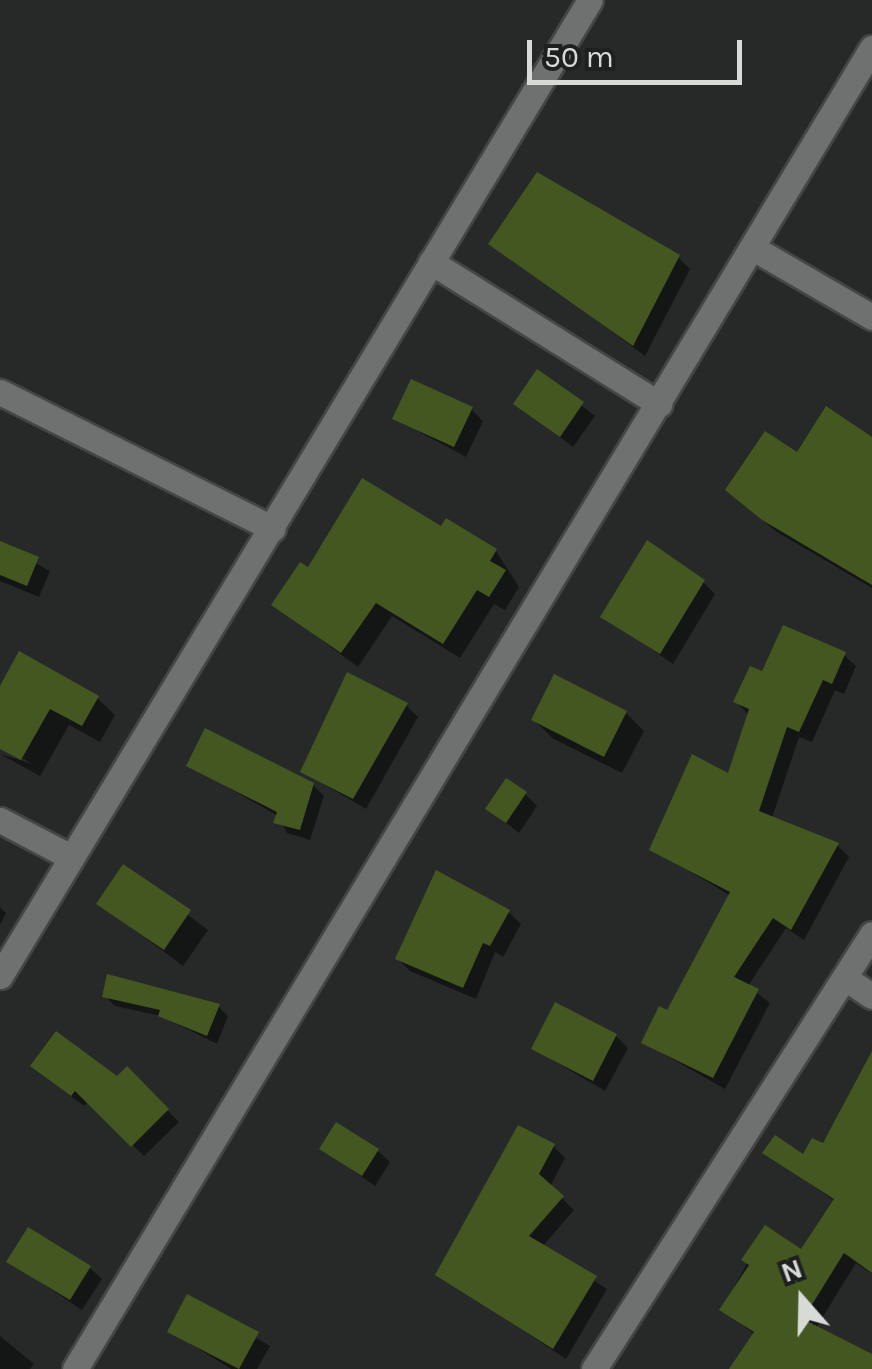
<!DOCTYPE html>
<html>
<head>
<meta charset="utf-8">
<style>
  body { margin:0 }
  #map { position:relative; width:872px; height:1369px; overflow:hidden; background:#272928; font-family:Karla,sans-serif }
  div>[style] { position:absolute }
  .shadow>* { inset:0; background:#0007 }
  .building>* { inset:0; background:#455721 }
  .roads { filter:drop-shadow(2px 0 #444644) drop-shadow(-2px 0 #444644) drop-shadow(0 2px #444644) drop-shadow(0 -2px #444644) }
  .minor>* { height:25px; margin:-12.5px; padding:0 12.5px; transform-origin:12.5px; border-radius:12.5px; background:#6e716f }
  span { translate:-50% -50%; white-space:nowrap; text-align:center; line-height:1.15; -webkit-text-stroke:8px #1d201e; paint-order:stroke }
  .north { position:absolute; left:752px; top:1249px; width:100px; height:100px; -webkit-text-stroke:8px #1d201e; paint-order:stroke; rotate:340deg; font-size:28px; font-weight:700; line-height:40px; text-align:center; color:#d8dad8 }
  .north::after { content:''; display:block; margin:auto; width:35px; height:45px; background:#d8dad8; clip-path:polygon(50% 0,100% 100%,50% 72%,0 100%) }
  .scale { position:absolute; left:527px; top:40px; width:215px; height:45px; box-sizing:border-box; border:5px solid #d8dad8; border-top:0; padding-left:12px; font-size:30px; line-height:35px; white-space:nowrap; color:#d8dad8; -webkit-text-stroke:8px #1d201e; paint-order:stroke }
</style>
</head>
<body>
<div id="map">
  <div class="shadow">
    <div style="clip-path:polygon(492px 243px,678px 257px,690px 269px,645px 356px)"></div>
    <div style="clip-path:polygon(538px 372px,595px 416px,573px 447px,516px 403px)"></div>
    <div style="clip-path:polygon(471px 409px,483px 421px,466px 457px,395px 419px)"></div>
    <div style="clip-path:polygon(872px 440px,872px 588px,777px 532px,740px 502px,797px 455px)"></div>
    <div style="clip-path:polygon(447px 521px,496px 551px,519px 587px,505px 610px,494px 604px,460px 658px,392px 616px,358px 667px,274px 605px,308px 571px,442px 529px)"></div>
    <div style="clip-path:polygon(0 544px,50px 571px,39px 597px,0 581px)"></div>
    <div style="clip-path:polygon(703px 582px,715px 594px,673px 664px,604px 616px)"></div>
    <div style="clip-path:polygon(844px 655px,856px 666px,844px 694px,835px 690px,812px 742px,799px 737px,772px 818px,837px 845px,849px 857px,804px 940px,786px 928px,748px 986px,770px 1003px,725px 1089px,644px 1043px,668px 1013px,731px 896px,652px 849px,729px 777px,748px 714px,736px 702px,763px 675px)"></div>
    <div style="clip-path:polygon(0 691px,97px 698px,115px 715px,100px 742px,69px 725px,40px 776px,0 754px,33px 764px,0 746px)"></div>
    <div style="clip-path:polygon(406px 705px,418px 717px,366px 809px,303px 772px)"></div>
    <div style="clip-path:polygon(626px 713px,644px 731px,622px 773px,552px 738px,534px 720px)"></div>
    <div style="clip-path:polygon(189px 765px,313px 785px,324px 796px,310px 840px,287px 833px,278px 816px)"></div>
    <div style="clip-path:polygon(525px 794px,537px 806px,519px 833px,488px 808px)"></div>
    <div style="clip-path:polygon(124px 867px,208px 930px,183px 966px,99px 903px)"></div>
    <div style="clip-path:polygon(0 907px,6px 913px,0 925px)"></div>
    <div style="clip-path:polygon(509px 912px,521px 924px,503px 957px,495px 952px,476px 999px,410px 971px,398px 959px)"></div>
    <div style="clip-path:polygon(105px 996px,218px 1006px,228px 1016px,217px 1044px,161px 1016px,115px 1006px)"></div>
    <div style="clip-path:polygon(616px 1036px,628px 1048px,605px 1091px,534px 1049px)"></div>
    <div style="clip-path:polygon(872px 1058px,872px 1274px,856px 1263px,816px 1328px,872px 1357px,872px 1369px,732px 1369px,755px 1335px,722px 1309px,766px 1229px,801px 1253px,835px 1201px,766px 1152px,804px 1158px,824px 1147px)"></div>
    <div style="clip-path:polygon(127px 1070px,179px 1122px,144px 1156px,88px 1101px,84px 1106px,45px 1077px,118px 1079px)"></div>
    <div style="clip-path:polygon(553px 1146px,565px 1158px,550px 1187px,574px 1210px,542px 1247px,607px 1289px,566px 1359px,438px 1274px)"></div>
    <div style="clip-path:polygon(322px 1149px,378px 1151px,390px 1162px,375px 1186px)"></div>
    <div style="clip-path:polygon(10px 1262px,90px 1268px,102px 1279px,82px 1310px)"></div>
    <div style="clip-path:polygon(188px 1297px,270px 1346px,257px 1369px,231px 1369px,170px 1331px)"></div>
    <div style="clip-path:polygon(0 1336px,34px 1364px,30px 1369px,0 1369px)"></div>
  </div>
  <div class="building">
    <div style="clip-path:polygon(537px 172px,680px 255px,633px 346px,488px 244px)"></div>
    <div style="clip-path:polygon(537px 369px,584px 402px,560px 437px,513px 404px)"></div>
    <div style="clip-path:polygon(411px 379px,473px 407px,454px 447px,392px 419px)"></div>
    <div style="clip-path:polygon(826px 406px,872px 437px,872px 585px,762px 520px,725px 490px,765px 431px,797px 452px)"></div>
    <div style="clip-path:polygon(362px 478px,441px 526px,446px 518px,497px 549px,490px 561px,506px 570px,489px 597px,477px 590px,443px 644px,376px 603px,341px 653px,271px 605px,300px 562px,308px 567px)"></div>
    <div style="clip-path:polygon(647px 540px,705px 580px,660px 654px,600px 617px)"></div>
    <div style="clip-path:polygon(0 541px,39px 557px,27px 586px,0 575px)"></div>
    <div style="clip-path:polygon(783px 625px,846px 652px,832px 684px,823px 680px,799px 732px,787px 727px,759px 811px,839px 843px,791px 930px,773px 918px,734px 977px,759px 989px,713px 1078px,641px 1043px,659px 1006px,667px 1010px,730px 892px,649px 850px,692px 754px,728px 773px,749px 709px,733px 702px,750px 666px,762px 671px)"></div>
    <div style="clip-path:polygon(19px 651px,99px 696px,82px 726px,50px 709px,21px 760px,0 749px,0 686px)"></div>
    <div style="clip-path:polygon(347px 672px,408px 703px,353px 799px,300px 772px)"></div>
    <div style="clip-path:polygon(554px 674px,627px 711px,604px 757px,531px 720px)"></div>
    <div style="clip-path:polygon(205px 728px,314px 783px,300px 830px,273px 823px,277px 812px,186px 766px)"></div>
    <div style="clip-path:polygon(506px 778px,527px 792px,506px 823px,485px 809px)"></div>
    <div style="clip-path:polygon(123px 864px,191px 910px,164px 950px,96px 904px)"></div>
    <div style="clip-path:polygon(436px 870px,510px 910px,490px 946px,483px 943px,463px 988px,395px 959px)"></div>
    <div style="clip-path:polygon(107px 974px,220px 1004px,207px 1036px,158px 1016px,160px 1010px,102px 997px)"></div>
    <div style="clip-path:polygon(555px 1002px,617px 1034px,593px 1081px,531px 1049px)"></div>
    <div style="clip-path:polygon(56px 1031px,117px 1076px,127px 1066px,169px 1109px,131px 1147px,75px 1091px,71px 1096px,30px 1066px)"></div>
    <div style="clip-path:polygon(872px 1051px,872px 1273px,844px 1253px,803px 1319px,872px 1354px,872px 1369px,729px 1369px,754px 1332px,719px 1310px,749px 1265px,741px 1260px,765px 1225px,801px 1249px,834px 1199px,762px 1153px,775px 1135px,803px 1154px,812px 1138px,823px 1143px)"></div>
    <div style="clip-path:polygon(336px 1122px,379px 1149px,362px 1176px,319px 1149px)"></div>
    <div style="clip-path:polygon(518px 1125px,555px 1144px,539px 1174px,564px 1196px,529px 1236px,597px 1276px,553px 1349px,435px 1275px)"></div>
    <div style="clip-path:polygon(28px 1227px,91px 1266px,70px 1300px,6px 1262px)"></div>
    <div style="clip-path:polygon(187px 1294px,259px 1332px,239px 1369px,167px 1332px)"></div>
  </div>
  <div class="roads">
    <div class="minor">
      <div style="left:753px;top:248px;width:138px;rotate:30.1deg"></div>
      <div style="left:431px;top:262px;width:269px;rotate:31.9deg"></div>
      <div style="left:0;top:392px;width:305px;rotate:26.6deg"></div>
      <div style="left:0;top:820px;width:78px;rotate:27.6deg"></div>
      <div style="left:0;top:976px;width:1140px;rotate:-58.85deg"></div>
      <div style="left:845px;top:978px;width:32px;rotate:34deg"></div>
      <div style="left:75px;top:1369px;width:1543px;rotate:-58.9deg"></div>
      <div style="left:594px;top:1369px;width:516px;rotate:-57.42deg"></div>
    </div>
  </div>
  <div class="north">N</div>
  <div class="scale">50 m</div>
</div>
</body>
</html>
